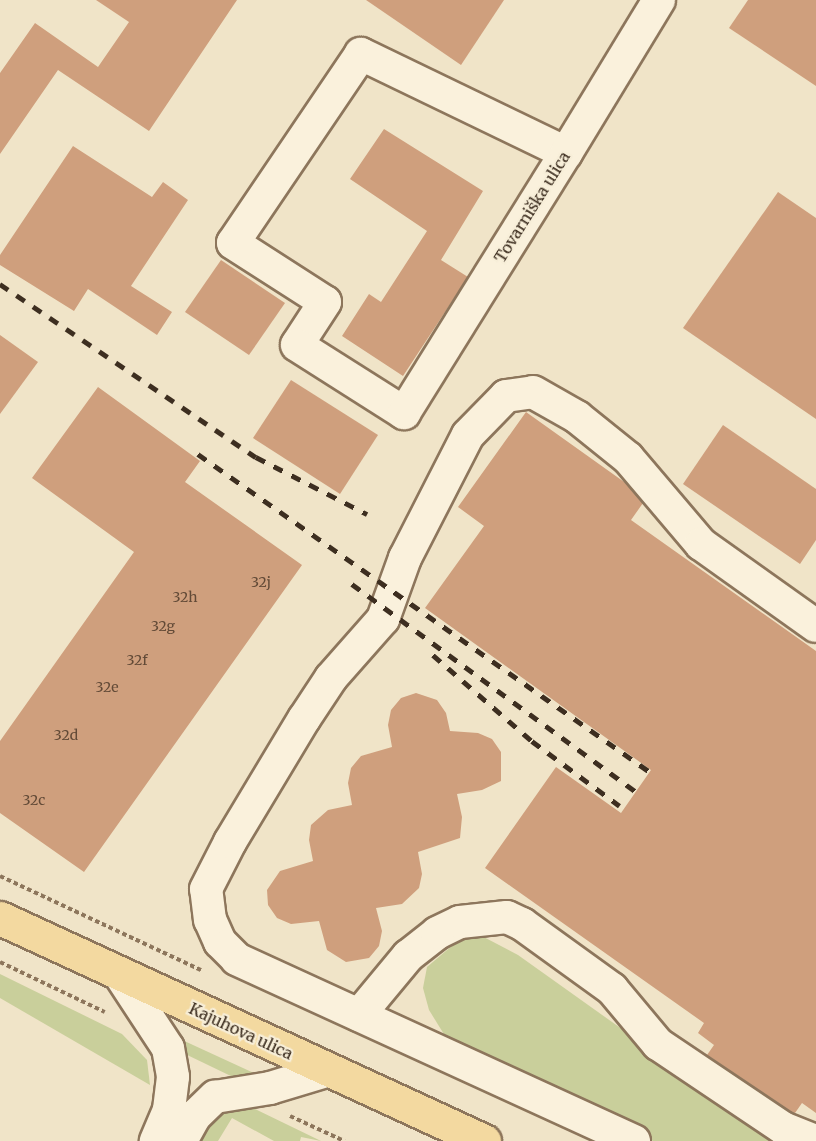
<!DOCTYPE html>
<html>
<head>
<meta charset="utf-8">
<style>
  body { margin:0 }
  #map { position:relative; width:816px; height:1141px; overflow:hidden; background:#f0e4c8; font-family:Merriweather,serif }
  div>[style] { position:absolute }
  .green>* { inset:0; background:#c9cf9b }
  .building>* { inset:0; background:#cf9f7d }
  .path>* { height:4px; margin-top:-2px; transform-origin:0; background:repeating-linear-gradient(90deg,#8d765c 0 4.5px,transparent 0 7.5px) }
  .roads { filter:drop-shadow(2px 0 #8d765c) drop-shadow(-2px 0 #8d765c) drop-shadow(0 2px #8d765c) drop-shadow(0 -2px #8d765c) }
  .minor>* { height:32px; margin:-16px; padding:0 16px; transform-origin:16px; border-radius:16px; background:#faf1dc }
  .major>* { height:33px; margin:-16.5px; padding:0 16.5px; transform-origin:16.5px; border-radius:16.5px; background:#f3d9a0 }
  .rail>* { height:4.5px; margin-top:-2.25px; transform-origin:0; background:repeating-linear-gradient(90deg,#3d2e20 0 10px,transparent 0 20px) }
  span { translate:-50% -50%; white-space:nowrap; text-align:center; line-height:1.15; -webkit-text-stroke:4.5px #f7eed8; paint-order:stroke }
  .number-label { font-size:14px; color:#624a37 }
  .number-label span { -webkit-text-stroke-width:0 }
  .street-label { font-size:16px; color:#3d2e20 }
</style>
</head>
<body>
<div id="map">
  <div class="green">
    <div style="clip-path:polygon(478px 934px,518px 955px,779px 1141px,653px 1141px,450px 1044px,429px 1010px,423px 988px,427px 967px,460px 939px)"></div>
    <div style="clip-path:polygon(0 974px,122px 1034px,147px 1060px,150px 1085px,0 998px)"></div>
    <div style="clip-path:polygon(180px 1039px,258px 1075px,257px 1077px,235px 1078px,181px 1052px)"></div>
    <div style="clip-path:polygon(249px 1106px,321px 1141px,301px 1137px,300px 1141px,274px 1141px,232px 1118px,218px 1141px,192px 1141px,213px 1113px)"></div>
  </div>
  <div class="building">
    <div style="clip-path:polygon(96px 0,237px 0,149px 131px,58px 70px,0 154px,0 73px,35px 23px,98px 67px,129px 22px)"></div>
    <div style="clip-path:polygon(366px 0,504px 0,461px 65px)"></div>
    <div style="clip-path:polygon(748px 0,816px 0,816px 86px,729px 28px)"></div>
    <div style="clip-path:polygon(384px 129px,483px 191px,441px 260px,468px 277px,403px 376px,342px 336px,369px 294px,381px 302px,427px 231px,350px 179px)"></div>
    <div style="clip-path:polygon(73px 146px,152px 197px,163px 182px,188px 200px,131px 286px,172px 312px,157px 335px,88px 289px,74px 311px,0 265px,0 255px)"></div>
    <div style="clip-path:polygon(778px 192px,816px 218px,816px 419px,683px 328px)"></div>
    <div style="clip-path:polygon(221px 260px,285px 303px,249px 355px,185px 312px)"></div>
    <div style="clip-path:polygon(0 335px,38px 362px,0 414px)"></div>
    <div style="clip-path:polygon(291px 380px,378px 435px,340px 494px,253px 438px)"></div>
    <div style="clip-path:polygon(98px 387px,200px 461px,185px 482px,302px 565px,84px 872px,0 813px,0 741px,134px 552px,32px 478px)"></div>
    <div style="clip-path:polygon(526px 412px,627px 484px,643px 503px,631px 520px,816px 651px,816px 1113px,802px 1103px,795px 1113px,791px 1112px,707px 1055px,714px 1045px,698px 1033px,704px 1023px,485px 868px,556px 767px,621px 813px,651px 770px,425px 608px,484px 526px,458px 507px)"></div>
    <div style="clip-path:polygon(723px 425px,816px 489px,816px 540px,800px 564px,683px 484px)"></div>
    <div style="clip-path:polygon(416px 693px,437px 700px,446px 713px,450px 731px,478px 733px,492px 739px,501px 752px,501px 781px,482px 790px,457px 794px,462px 817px,460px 838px,418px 852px,422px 874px,419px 888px,402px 904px,376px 908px,382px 931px,379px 946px,369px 958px,346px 962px,327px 950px,319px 921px,291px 924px,277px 918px,268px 905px,267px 890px,280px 871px,313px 861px,309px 840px,311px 825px,328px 810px,352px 805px,348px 783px,351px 768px,361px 756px,392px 747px,388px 725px,391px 710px,401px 698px)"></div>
  </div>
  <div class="path">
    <div style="left:0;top:876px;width:222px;rotate:25.1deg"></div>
    <div style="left:0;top:962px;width:116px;rotate:25.5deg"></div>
    <div style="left:290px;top:1116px;width:60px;rotate:24.8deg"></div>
  </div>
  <div class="roads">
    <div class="minor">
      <div style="left:566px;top:153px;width:228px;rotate:-154.2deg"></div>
      <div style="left:361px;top:54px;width:228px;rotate:124.1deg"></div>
      <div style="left:233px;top:243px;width:109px;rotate:32.7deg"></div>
      <div style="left:325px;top:302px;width:51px;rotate:123.1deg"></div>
      <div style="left:297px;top:345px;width:127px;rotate:32.4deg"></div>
      <div style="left:404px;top:413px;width:306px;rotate:-58.1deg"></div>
      <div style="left:566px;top:153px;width:179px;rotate:-58.7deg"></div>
      <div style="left:120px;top:975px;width:87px;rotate:56.7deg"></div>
      <div style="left:168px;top:1048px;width:29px;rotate:80deg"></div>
      <div style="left:173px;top:1077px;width:33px;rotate:97deg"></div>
      <div style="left:169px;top:1110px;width:34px;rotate:113deg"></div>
      <div style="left:359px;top:1015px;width:77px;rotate:-50.3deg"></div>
      <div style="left:408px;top:956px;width:37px;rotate:-38deg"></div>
      <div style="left:437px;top:933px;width:25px;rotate:-26deg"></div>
      <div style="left:460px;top:922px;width:47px;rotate:-6.1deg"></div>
      <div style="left:507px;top:917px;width:17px;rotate:25deg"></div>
      <div style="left:522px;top:924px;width:111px;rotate:35.8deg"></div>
      <div style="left:612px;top:989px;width:72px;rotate:50.1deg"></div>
      <div style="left:658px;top:1044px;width:151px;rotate:33.9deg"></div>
      <div style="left:783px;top:1128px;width:35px;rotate:22deg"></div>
      <div style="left:181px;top:1141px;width:29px;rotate:-61deg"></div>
      <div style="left:195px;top:1116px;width:28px;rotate:-44deg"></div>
      <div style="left:215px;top:1097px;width:56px;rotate:-9.3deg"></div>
      <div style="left:270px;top:1088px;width:59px;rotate:-16.9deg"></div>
      <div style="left:634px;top:1141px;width:437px;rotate:-155.4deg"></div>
      <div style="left:237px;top:959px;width:24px;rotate:-135deg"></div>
      <div style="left:220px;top:942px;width:24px;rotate:-114deg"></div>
      <div style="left:210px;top:920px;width:31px;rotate:-97deg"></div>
      <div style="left:206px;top:889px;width:53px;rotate:-62.9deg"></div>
      <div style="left:230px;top:842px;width:144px;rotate:-59deg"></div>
      <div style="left:304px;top:719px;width:49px;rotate:-56.6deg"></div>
      <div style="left:331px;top:678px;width:79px;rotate:-48.6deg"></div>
      <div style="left:383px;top:619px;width:65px;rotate:-70.2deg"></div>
      <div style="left:405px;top:558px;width:138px;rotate:-62.9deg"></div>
      <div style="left:468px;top:435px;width:54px;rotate:-45.7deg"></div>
      <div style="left:506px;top:396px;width:27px;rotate:-8deg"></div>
      <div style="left:533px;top:392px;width:51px;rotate:29.6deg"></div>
      <div style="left:577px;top:417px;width:65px;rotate:38.8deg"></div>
      <div style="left:628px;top:458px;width:113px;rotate:49.7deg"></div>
      <div style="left:701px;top:544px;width:141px;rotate:35.5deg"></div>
    </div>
    <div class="major">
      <div style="left:0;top:918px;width:533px;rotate:24.74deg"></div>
    </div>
  </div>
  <div class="rail">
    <div style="left:0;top:284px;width:309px;rotate:34.1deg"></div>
    <div style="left:256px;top:457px;width:125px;rotate:27.2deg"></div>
    <div style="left:198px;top:454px;width:553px;rotate:35.13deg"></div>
    <div style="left:352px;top:584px;width:352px;rotate:36.2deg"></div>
    <div style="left:433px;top:655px;width:131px;rotate:41deg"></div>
    <div style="left:532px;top:741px;width:109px;rotate:36.5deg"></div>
  </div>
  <div class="number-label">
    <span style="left:261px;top:582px">32j</span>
    <span style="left:185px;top:597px">32h</span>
    <span style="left:163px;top:626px">32g</span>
    <span style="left:137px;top:660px">32f</span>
    <span style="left:107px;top:687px">32e</span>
    <span style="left:66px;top:735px">32d</span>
    <span style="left:34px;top:800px">32c</span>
  </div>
  <div class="street-label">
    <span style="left:532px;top:207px;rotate:-58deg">Tovarniška ulica</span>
    <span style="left:241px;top:1031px;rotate:25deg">Kajuhova ulica</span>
  </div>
</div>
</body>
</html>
